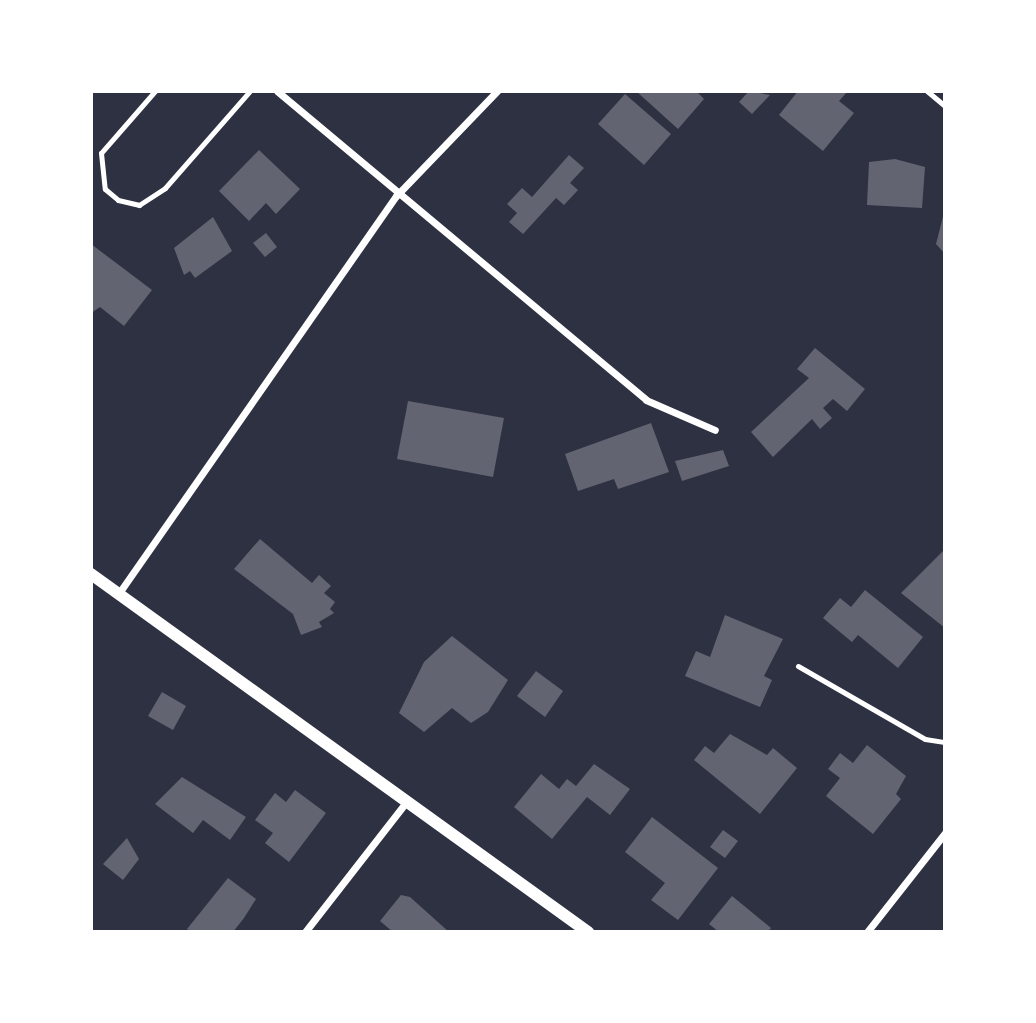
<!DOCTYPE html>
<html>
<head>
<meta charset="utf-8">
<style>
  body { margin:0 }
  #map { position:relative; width:1036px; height:1023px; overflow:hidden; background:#2d3142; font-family:Quicksand,sans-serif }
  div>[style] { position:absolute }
  .building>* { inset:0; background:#626471 }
  .service>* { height:5px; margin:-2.5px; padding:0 2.5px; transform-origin:2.5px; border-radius:2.5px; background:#fff }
  .minor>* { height:7px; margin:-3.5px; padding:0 3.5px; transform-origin:3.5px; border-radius:3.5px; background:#fff }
  .tertiary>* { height:12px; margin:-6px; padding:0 6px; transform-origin:6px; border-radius:6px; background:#fff }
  span { translate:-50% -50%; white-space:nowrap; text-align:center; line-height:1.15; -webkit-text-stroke:5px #fff; paint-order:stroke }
  .frame { position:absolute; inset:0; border:93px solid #fff; pointer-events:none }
</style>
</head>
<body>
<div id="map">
  <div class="building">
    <div style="clip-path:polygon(636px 91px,696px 91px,704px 99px,678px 129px)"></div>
    <div style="clip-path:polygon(749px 91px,770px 95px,752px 114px,739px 102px)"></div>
    <div style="clip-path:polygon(798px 91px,848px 91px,839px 101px,854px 113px,823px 151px,779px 115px)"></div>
    <div style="clip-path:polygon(625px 94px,671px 134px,644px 165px,598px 124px)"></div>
    <div style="clip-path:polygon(259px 150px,300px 189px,276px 214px,266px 203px,249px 221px,219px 191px)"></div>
    <div style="clip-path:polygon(569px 155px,584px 168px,570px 183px,578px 190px,564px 205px,556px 198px,523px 234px,509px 222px,517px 213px,507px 204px,522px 188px,532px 197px)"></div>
    <div style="clip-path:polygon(895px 159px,925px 167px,922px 208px,867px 205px,869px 162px)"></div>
    <div style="clip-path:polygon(945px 209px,945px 254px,936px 244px)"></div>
    <div style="clip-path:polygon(213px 217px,232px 251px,195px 278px,190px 271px,184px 275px,174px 248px)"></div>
    <div style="clip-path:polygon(266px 233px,277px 247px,265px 257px,253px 243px)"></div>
    <div style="clip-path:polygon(91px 244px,152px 290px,124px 326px,100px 307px,91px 313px)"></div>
    <div style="clip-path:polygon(815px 348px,865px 389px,847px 411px,833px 399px,823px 408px,832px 418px,820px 429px,812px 419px,773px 457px,751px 432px,809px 378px,797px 369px)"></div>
    <div style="clip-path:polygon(408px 401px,504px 418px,493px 477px,397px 459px)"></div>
    <div style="clip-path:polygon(651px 423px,669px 472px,618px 489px,614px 479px,578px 491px,565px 454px)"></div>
    <div style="clip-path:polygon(723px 450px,729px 466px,682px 481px,675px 461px)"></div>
    <div style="clip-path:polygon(260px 539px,312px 583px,319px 575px,331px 586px,324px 593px,335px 602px,330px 609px,334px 613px,319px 622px,322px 627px,301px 635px,293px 614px,234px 569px)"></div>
    <div style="clip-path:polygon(945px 549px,945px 628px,901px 593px)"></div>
    <div style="clip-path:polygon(865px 590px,923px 637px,898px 668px,858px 635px,852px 642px,823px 618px,840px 598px,851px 607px)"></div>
    <div style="clip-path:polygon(725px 615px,783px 639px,764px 676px,772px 680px,760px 707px,685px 676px,696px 651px,710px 657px)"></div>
    <div style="clip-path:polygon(452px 636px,508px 680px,488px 712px,471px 723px,452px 708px,424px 732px,399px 713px,424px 662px)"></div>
    <div style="clip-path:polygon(536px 671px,563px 691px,545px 717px,517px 696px)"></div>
    <div style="clip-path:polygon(162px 692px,186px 706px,173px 730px,148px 716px)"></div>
    <div style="clip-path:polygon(730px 734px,767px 755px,773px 748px,797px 768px,760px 814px,694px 760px,705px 746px,714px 753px)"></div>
    <div style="clip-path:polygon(867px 745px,906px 776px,896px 794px,901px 799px,873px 834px,826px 796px,840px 778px,828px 769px,840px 753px,853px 763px)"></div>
    <div style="clip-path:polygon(594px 764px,630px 789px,610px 815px,587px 797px,552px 839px,514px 807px,541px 774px,559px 789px,567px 779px,576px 786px)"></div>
    <div style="clip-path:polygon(182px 777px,246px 817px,230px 840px,203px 820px,193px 833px,155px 804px)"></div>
    <div style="clip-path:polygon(295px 790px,326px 813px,289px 862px,265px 843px,273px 833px,255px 820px,275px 793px,286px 802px)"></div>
    <div style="clip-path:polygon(652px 817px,718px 868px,678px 920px,651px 900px,665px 883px,625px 852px)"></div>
    <div style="clip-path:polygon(723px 830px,738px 841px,725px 858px,710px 847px)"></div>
    <div style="clip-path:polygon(127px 838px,139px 859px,123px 880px,103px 864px)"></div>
    <div style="clip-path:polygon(228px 878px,256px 899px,244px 918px,233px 932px,191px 932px,187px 929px)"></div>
    <div style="clip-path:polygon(401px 895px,410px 897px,449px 932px,393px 932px,380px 921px)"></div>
    <div style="clip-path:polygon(732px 896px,771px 928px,768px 932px,719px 932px,709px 924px)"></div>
  </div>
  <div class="service">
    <div style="left:155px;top:91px;width:82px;rotate:131.1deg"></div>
    <div style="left:101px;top:153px;width:36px;rotate:84deg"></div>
    <div style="left:105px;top:189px;width:17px;rotate:40deg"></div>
    <div style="left:118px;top:200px;width:22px;rotate:13deg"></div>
    <div style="left:139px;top:205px;width:31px;rotate:-33deg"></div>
    <div style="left:165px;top:188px;width:129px;rotate:-48.8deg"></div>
    <div style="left:927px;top:91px;width:23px;rotate:40deg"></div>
    <div style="left:798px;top:666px;width:146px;rotate:29.9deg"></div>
    <div style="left:925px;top:739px;width:20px;rotate:9deg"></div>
  </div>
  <div class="minor">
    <div style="left:277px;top:91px;width:481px;rotate:39.9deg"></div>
    <div style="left:646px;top:400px;width:75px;rotate:23.5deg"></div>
    <div style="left:119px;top:593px;width:484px;rotate:-55.1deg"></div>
    <div style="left:396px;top:196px;width:146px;rotate:-46.1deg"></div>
    <div style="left:305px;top:932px;width:166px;rotate:-52.1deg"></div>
    <div style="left:867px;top:932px;width:126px;rotate:-51.8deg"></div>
  </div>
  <div class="tertiary">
    <div style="left:91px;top:574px;width:613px;rotate:35.77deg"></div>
  </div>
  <div class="frame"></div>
</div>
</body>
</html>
